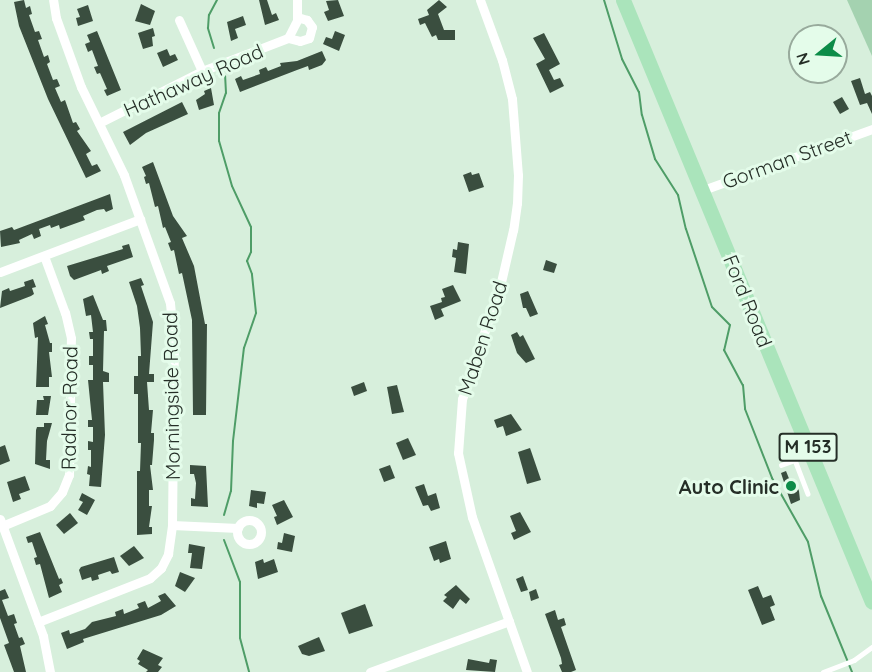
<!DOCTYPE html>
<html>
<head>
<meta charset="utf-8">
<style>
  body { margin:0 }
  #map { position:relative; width:872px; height:672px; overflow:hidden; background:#d7efdc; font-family:Quicksand,sans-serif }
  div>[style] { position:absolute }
  .green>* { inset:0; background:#a4d2b0 }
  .stream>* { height:2px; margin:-1px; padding:0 1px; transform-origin:1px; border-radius:1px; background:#4e9d67 }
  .building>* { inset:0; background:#3a4e3f }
  .service>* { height:4.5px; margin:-2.25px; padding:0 2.25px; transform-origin:2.25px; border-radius:2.25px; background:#fff }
  .minor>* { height:9px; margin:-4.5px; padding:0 4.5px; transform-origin:4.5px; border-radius:4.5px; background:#fff }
  .minor>.ring { margin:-4.5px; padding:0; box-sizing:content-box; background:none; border:9px solid #fff; border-radius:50% }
  .primary>* { height:15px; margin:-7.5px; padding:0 7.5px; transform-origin:7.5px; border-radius:7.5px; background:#aae4bb }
  .dots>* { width:16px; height:16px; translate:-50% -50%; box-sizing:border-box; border:3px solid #e4fcea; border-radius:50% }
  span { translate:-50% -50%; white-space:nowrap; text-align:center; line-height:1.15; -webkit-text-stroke:6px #e4fcea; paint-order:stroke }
  .shield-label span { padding:2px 4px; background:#e4fcea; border:2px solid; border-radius:4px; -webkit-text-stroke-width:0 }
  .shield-label { font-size:18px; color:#252e27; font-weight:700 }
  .street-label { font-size:20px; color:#252e27 }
  .poi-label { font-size:20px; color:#252e27; font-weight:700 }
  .right { translate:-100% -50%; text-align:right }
  .north { position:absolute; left:788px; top:24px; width:60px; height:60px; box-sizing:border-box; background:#e4fcea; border:2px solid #98aa9c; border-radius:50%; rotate:252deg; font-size:16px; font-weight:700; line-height:24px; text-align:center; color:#252e27 }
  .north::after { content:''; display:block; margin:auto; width:21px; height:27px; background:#0c8c48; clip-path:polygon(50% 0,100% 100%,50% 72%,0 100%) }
</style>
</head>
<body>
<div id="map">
  <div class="green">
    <div style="clip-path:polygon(847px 0,872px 0,872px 56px)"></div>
  </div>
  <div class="stream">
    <div style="left:604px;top:0;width:62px;rotate:73deg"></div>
    <div style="left:622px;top:59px;width:37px;rotate:63deg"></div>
    <div style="left:639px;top:92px;width:23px;rotate:83deg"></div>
    <div style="left:642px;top:115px;width:46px;rotate:73.5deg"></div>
    <div style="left:655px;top:159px;width:43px;rotate:57.4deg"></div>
    <div style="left:678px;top:195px;width:35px;rotate:77deg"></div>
    <div style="left:686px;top:229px;width:82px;rotate:71.6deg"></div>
    <div style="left:712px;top:307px;width:25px;rotate:45deg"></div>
    <div style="left:730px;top:325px;width:26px;rotate:103deg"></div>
    <div style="left:724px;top:350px;width:40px;rotate:62deg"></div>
    <div style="left:743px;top:385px;width:24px;rotate:85deg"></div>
    <div style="left:745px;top:409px;width:74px;rotate:68.6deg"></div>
    <div style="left:772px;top:478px;width:73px;rotate:60.6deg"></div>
    <div style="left:808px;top:542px;width:56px;rotate:76.5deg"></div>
    <div style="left:821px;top:596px;width:82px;rotate:67.8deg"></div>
    <div style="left:214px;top:48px;width:21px;rotate:-107deg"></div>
    <div style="left:208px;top:28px;width:13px;rotate:-86deg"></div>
    <div style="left:209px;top:15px;width:17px;rotate:-62deg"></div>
    <div style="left:224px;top:515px;width:25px;rotate:-74deg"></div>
    <div style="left:231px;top:491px;width:50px;rotate:-87.7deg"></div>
    <div style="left:233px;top:441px;width:94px;rotate:-83.3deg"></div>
    <div style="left:244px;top:348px;width:37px;rotate:-71deg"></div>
    <div style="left:256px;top:313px;width:39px;rotate:-96deg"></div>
    <div style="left:252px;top:274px;width:14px;rotate:-111deg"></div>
    <div style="left:247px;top:261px;width:10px;rotate:-66deg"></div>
    <div style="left:251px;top:252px;width:25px;rotate:-90deg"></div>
    <div style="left:251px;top:227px;width:45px;rotate:-114.9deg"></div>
    <div style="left:232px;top:186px;width:47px;rotate:-106.1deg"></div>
    <div style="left:219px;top:141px;width:28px;rotate:-90deg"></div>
    <div style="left:219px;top:113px;width:21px;rotate:-71deg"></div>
    <div style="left:226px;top:93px;width:17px;rotate:-93deg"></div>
    <div style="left:224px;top:540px;width:45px;rotate:69.1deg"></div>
    <div style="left:240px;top:582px;width:56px;rotate:90deg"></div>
    <div style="left:240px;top:638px;width:35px;rotate:75deg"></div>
  </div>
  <div class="building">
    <div style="clip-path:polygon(24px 0,26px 8px,30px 6px,32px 14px,29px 15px,35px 32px,39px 31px,42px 39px,38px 40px,44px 57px,48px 55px,50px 62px,47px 64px,53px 80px,57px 79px,60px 86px,55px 88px,61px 102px,65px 100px,73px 123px,76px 122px,80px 129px,77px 131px,91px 151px,86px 154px,92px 166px,97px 164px,101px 171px,86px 178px,48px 99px,19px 26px,14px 2px)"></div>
    <div style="clip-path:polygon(259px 0,267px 0,272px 15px,276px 13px,279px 20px,265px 25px)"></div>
    <div style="clip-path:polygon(338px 0,344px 16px,328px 21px,324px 12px,329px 10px,326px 1px)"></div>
    <div style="clip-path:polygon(439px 0,447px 7px,438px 14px,444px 30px,455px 30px,455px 40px,438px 40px,436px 35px,432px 37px,425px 23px,420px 25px,418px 19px,429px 15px,427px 10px)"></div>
    <div style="clip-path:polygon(141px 4px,155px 11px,150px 25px,135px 21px)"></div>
    <div style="clip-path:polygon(88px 5px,93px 21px,78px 26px,76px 18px,80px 17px,77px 9px)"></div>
    <div style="clip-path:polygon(243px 16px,246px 25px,235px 29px,238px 38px,231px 41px,227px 22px)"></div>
    <div style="clip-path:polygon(153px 28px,155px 36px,152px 37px,153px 46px,143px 49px,138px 33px)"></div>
    <div style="clip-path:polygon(97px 31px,121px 90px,107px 96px,104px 90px,107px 89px,100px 73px,97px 74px,94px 67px,98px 66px,92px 50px,88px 52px,85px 44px,90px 42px,87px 35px)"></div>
    <div style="clip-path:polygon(335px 31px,345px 35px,339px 51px,323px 44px,326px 37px,332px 39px)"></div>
    <div style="clip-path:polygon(544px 33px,560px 64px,549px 70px,554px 80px,560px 78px,564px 86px,550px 93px,536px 64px,545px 59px,533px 38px)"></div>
    <div style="clip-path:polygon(167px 49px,170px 56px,175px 54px,178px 60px,163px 67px,157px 53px)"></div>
    <div style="clip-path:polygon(322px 51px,326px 60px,322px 65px,309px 70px,308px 66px,297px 70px,240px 92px,235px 79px,241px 76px,243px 80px,260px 74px,259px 70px,266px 67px,268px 71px,281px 66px,280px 63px,297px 61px)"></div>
    <div style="clip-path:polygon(860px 78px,865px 94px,870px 92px,872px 96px,872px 114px,867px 103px,860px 105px,851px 81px)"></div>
    <div style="clip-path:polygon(211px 88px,214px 105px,199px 110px,196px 100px,205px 94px,204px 91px)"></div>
    <div style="clip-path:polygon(842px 97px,849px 109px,840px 114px,833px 102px)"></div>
    <div style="clip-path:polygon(182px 102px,188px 114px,146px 133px,130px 145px,123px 132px)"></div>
    <div style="clip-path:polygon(153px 162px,173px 216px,187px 236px,182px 238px,194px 266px,205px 324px,207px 324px,206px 415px,193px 415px,192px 320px,182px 273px,179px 274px,174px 250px,171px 251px,168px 243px,171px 242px,165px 227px,163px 228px,158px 206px,155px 207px,149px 183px,146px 184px,144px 177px,146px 176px,142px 167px)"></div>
    <div style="clip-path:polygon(471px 172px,472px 175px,479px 173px,484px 187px,469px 192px,463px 175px)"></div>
    <div style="clip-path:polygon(110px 194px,113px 209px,106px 212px,104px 209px,97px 210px,83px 216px,85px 220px,60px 229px,59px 225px,51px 228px,50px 225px,39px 229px,41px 236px,34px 239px,32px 234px,19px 240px,20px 243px,1px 247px,0 231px,12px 227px,14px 230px)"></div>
    <div style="clip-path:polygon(458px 242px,469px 244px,466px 274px,454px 272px,456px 258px,452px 257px,453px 249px,457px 250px)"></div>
    <div style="clip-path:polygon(129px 244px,133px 257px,107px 266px,109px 271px,102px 274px,101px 270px,74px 280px,70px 276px,67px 266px,123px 249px,122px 246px)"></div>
    <div style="clip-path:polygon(546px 260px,557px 264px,554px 273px,543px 270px)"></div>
    <div style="clip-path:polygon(141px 278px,144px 285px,141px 286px,153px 322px,149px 374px,154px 374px,154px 382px,147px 382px,149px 410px,153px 410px,151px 433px,154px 433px,154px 440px,152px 465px,150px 465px,153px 490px,149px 490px,149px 506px,152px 506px,149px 527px,152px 527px,152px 534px,137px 535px,137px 471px,140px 471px,141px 443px,138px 443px,138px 394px,134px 394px,134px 376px,138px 376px,138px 356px,141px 356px,140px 328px,137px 306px,129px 282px)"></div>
    <div style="clip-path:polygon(33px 279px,36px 287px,32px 288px,34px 294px,31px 296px,0 308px,2px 291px,9px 288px,10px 291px,25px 286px,24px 282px)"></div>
    <div style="clip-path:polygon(453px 285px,461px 301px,441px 309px,444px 316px,435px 320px,430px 306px,442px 302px,441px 298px,445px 297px,442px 289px)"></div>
    <div style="clip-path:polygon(528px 291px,538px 314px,530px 317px,526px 308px,523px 308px,520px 294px)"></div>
    <div style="clip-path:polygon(93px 295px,103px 320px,106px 320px,107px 331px,104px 331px,103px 371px,109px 373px,109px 382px,103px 382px,105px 435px,101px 487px,89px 486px,90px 475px,87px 474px,88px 466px,91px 467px,91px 450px,88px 450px,88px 441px,93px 442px,93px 427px,88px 427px,88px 420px,92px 420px,88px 380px,93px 380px,93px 365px,89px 365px,89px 356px,93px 356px,93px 339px,90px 339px,89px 332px,93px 332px,91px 315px,86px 316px,83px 299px)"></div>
    <div style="clip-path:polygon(45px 316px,48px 324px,45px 325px,50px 343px,52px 343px,52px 352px,49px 352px,52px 377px,49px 377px,49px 387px,36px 387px,38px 337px,35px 338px,33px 323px)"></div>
    <div style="clip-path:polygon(517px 332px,520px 337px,523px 335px,535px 359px,526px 363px,517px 353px,511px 335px)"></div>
    <div style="clip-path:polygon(364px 382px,367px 391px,354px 396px,351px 387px)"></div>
    <div style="clip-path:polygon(397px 385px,404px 412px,392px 414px,387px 387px)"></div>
    <div style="clip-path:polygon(43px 396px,51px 396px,48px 415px,36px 415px,37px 400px,44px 400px)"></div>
    <div style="clip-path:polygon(511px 414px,522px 430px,506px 436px,503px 426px,497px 428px,494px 420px)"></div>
    <div style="clip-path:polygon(44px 423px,52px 423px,47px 441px,46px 460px,50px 460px,50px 469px,35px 464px,36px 430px,37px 427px,44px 427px)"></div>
    <div style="clip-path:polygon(408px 438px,416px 455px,403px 460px,396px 443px)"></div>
    <div style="clip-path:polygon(5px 445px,10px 461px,0 465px,0 447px)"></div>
    <div style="clip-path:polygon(530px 448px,541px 480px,527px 484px,518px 452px)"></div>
    <div style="clip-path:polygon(190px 465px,206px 466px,208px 507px,191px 506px,191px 498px,195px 499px,196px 483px,194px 474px,190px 474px)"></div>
    <div style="clip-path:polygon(390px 465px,395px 478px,384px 482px,379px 469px)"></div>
    <div style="clip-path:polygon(786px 471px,790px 481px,794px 480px,799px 491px,800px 500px,791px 504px,781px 473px)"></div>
    <div style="clip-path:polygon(25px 476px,30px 490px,19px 494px,21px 499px,13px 502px,7px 482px)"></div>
    <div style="clip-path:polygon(424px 484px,428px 496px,436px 493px,440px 508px,431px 511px,428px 505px,423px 506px,415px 487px)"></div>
    <div style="clip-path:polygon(251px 490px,266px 492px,264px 504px,257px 503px,257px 508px,249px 506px)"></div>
    <div style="clip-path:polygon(82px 493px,95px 500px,87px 515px,78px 510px,83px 502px,79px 500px)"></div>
    <div style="clip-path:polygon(284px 500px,293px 517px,277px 525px,274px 517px,277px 516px,272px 505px)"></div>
    <div style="clip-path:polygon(520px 512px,531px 532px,514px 540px,511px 533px,516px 531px,510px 516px)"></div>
    <div style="clip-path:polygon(70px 513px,78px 523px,64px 534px,56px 525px)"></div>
    <div style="clip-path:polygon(40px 532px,59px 579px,61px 578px,63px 583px,59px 585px,62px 592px,49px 598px,40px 564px,36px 565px,34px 558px,37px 557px,32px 542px,28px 543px,26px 537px)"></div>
    <div style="clip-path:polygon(284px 533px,295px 536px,292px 552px,277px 549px,278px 542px,282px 543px)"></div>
    <div style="clip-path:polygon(446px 541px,451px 559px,440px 563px,439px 559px,434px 561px,429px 547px)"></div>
    <div style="clip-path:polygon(189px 544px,205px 547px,202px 569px,190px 568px,192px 553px,188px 553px)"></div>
    <div style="clip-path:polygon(134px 546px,144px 558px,129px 566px,120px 556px)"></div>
    <div style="clip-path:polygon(114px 557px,119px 572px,112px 574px,110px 571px,98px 575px,99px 579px,92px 581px,91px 577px,82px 580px,79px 570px,81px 567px)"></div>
    <div style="clip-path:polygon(263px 559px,264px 563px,274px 559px,278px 572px,258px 579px,255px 562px)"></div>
    <div style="clip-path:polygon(180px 572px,195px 578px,185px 592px,175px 586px)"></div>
    <div style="clip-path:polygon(523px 576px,528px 590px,521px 592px,516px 579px)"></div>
    <div style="clip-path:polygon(456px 585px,470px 599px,466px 604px,460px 599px,453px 609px,443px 601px,447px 597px,444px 595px)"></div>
    <div style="clip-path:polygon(758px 586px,763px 598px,771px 595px,775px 605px,770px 607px,775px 620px,762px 625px,748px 590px)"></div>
    <div style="clip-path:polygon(5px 589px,9px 598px,2px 600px,8px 616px,14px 614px,17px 623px,14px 624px,19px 638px,22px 637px,25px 644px,20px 646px,26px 672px,14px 672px,4px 645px,9px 643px,0 618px,0 591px)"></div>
    <div style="clip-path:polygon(536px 589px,539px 598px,531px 601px,529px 592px)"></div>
    <div style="clip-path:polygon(165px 593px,176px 606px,161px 615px,83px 639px,84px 642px,67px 649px,61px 633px,69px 630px,70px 634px,85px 629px,92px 622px,116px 616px,115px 612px,123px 609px,124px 614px,139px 608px,137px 604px,145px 601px,148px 608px,161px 601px,158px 596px)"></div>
    <div style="clip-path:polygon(365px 604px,373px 626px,349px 634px,341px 613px)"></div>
    <div style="clip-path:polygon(555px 610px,558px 620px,564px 618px,566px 625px,561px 627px,576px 670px,571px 672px,562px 672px,559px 665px,562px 664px,561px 658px,545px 614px)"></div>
    <div style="clip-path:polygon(319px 637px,325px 651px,309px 656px,302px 654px,298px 646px)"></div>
    <div style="clip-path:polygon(143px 649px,163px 658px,158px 665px,162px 667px,158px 672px,146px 672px,148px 670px,138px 664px,140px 661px,137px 659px)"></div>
    <div style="clip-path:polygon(468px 659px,489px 663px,490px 659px,497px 660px,495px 672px,466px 670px)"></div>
  </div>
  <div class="service">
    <div style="left:781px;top:465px;width:15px;rotate:-20deg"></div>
    <div style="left:795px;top:460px;width:36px;rotate:69deg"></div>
    <div style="left:823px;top:672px;width:33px;rotate:-21deg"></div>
    <div style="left:854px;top:660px;width:22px;rotate:-36deg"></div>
  </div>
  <div class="minor">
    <div style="left:480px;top:0;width:64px;rotate:69.9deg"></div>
    <div style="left:502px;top:60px;width:40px;rotate:75.6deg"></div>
    <div style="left:512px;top:99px;width:76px;rotate:85.5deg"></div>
    <div style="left:518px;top:175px;width:28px;rotate:92deg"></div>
    <div style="left:517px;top:203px;width:27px;rotate:98deg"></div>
    <div style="left:513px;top:230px;width:53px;rotate:103deg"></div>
    <div style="left:501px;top:282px;width:123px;rotate:108.4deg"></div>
    <div style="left:462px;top:399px;width:54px;rotate:94.2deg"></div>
    <div style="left:458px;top:453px;width:66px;rotate:77.7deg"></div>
    <div style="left:472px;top:517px;width:164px;rotate:70.5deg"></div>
    <div style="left:179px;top:20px;width:56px;rotate:65.7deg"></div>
    <div style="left:288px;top:38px;width:12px;rotate:14deg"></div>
    <div style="left:300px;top:41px;width:9px;rotate:-18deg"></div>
    <div style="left:309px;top:38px;width:11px;rotate:-75deg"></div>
    <div style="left:312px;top:27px;width:9px;rotate:-126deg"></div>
    <div style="left:307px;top:20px;width:10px;rotate:-163deg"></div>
    <div style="left:99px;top:123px;width:115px;rotate:-26.8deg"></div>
    <div style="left:202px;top:71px;width:92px;rotate:-21deg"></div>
    <div style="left:288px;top:38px;width:20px;rotate:-63deg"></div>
    <div style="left:297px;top:20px;width:20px;rotate:-90deg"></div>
    <div style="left:703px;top:190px;width:180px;rotate:-19.8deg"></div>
    <div style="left:0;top:272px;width:150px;rotate:-20.7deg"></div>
    <div style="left:0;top:519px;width:125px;rotate:69.8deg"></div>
    <div style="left:43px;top:636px;width:37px;rotate:79deg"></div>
    <div class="ring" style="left:237px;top:520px;width:15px;height:15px"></div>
    <div style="left:172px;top:525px;width:66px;rotate:2.6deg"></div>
    <div style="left:2px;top:526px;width:52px;rotate:-22.6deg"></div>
    <div style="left:50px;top:506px;width:18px;rotate:-49deg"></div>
    <div style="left:62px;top:492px;width:18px;rotate:-68deg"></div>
    <div style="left:69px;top:475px;width:137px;rotate:-89.2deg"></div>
    <div style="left:71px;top:338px;width:26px;rotate:-103deg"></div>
    <div style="left:65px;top:313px;width:61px;rotate:-110.2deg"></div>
    <div style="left:38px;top:622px;width:120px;rotate:-21.4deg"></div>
    <div style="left:150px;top:578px;width:15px;rotate:-42deg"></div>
    <div style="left:161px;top:568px;width:16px;rotate:-63deg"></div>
    <div style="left:168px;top:554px;width:29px;rotate:-82deg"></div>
    <div style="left:172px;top:525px;width:181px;rotate:-89.4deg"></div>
    <div style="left:174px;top:344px;width:41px;rotate:-95.6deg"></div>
    <div style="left:170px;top:303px;width:136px;rotate:-109.8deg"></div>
    <div style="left:124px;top:175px;width:98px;rotate:-116deg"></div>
    <div style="left:81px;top:87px;width:73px;rotate:-109.9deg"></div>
    <div style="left:56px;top:18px;width:18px;rotate:-99deg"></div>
    <div style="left:370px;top:672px;width:148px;rotate:-20.1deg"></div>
  </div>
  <div class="primary">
    <div style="left:623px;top:0;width:651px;rotate:67.53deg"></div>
  </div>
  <div class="dots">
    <div style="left:791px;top:486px;background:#0c8c48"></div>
  </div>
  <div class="shield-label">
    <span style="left:808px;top:447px">M 153</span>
  </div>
  <div class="street-label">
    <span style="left:193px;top:80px;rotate:-24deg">Hathaway Road</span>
    <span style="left:787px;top:159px;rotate:-20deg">Gorman Street</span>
    <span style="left:748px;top:301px;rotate:68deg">Ford Road</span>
    <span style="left:482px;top:338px;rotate:-72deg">Maben Road</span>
    <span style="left:171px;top:396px;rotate:-91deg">Morningside Road</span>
    <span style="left:69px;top:408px;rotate:-89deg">Radnor Road</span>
  </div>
  <div class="poi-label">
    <span class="right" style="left:779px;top:486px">Auto Clinic</span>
  </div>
  <div class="north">N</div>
</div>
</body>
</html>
